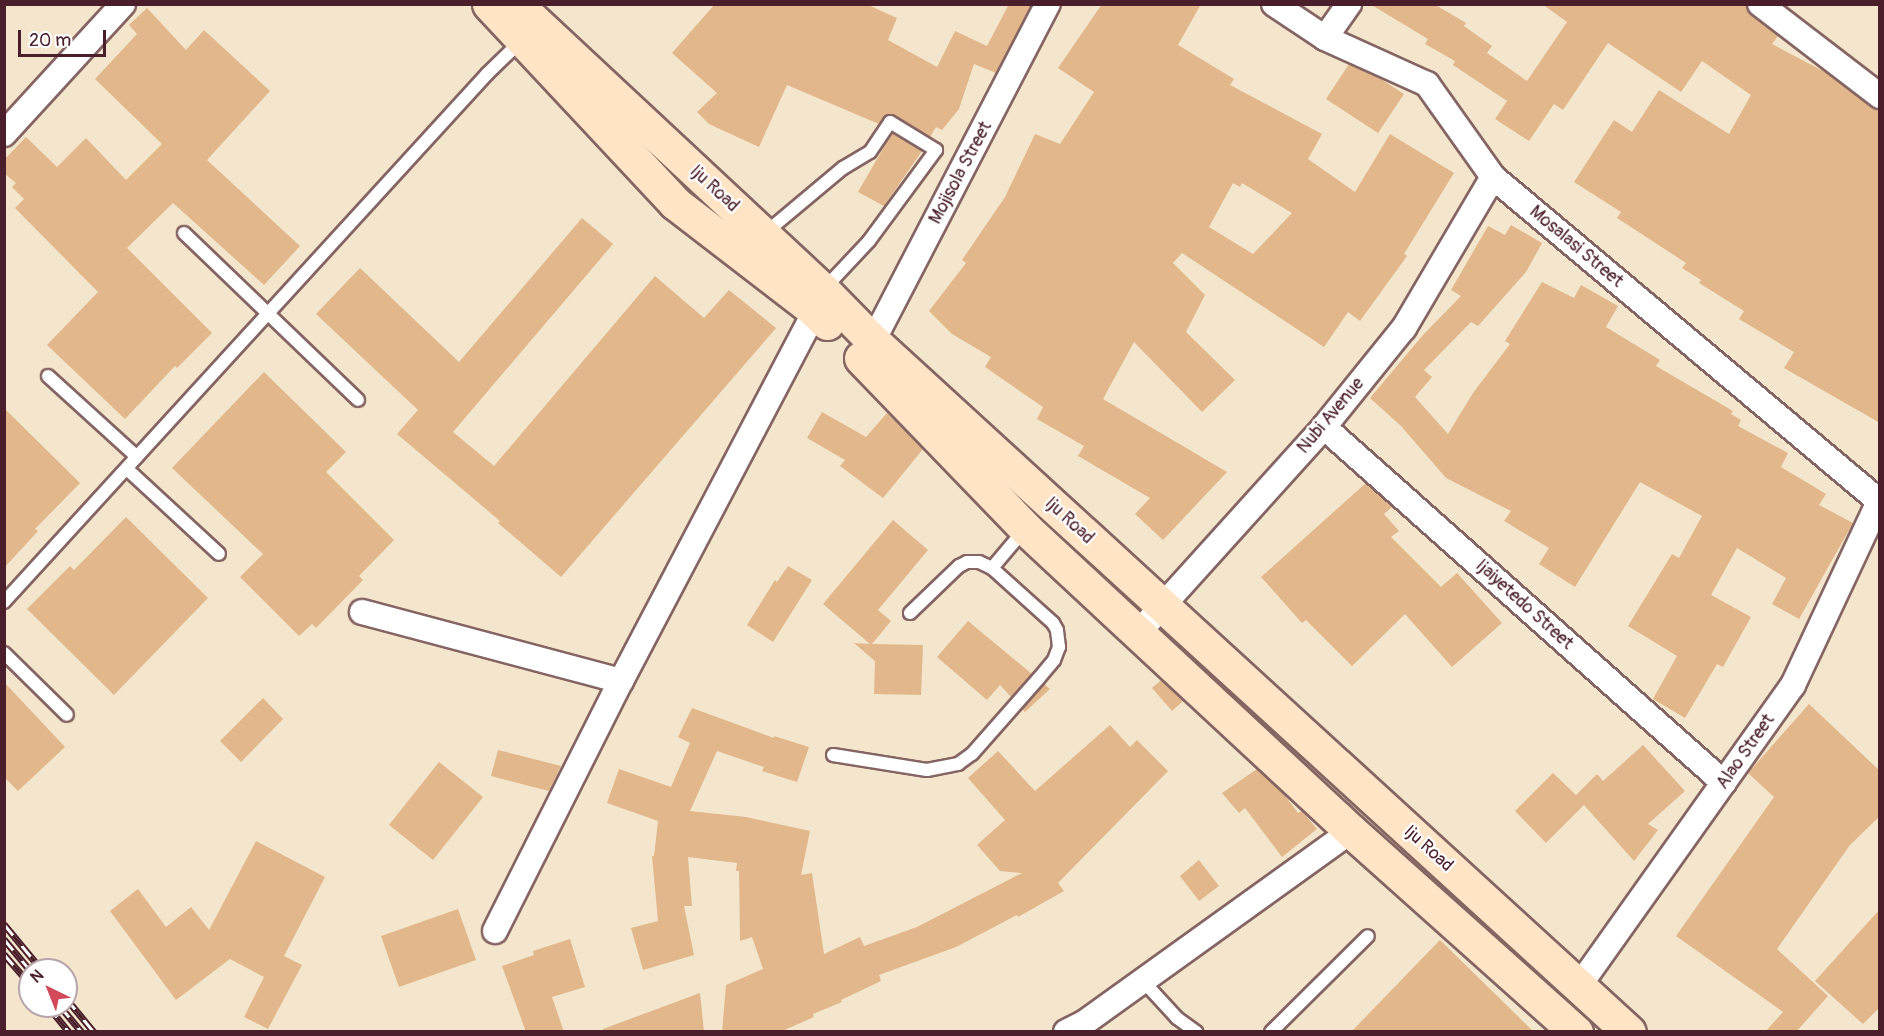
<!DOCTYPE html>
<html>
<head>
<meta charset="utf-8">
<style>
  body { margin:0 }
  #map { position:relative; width:1884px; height:1036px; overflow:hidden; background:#f3e6cc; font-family:Pangolin,sans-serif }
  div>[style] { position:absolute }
  .building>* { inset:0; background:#e2b78b }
  .roads { filter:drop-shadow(2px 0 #856563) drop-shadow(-2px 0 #856563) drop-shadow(0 2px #856563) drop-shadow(0 -2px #856563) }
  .lane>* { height:12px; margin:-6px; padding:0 6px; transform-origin:6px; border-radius:6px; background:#fff }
  .street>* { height:24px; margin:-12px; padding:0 12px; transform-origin:12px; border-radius:12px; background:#fff }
  .secondary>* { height:33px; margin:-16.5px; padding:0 16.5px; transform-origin:16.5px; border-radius:16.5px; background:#ffe4c6 }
  .rail>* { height:7px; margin-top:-3.5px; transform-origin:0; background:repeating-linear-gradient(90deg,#fff 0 14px,#4a1f2b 0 28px); box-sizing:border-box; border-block:2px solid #4a1f2b }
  span { translate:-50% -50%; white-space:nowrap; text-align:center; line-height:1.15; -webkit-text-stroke:4.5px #fff; paint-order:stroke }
  .street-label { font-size:18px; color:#4a1f2b }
  .frame { position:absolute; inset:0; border:6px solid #4a1f2b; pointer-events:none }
  .north { position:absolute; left:18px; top:958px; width:60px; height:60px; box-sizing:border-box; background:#fff; border:2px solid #b7a5aa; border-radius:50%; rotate:317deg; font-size:16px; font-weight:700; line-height:24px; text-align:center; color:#4a1f2b }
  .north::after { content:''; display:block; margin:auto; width:21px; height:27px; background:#d1495b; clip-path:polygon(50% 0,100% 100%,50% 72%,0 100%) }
  .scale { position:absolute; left:18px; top:30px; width:88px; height:27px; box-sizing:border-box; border:3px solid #4a1f2b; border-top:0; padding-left:8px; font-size:18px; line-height:21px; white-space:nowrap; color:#4a1f2b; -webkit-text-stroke:4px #fff; paint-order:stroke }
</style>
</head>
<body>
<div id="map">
  <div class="building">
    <div style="clip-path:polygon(715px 4px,866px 4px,897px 18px,888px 40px,937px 67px,955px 31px,987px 46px,1009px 4px,1032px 4px,996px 73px,974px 64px,959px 109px,942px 130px,936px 127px,930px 137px,894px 115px,886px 115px,879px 124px,787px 85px,759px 147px,709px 124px,697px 112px,717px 93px,672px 53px)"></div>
    <div style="clip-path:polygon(evenodd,1102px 4px,1201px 4px,1178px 45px,1234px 79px,1230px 85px,1322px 134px,1308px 159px,1355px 192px,1390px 134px,1454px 173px,1404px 254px,1407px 256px,1360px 321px,1348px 312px,1324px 347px,1182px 253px,1173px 263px,1205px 295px,1186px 332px,1235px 380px,1202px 412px,1134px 342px,1103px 399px,1227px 472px,1163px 540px,1135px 514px,1150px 498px,1078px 456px,1084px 446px,1037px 419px,1043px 407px,985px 367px,991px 357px,952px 334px,929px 311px,966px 263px,962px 260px,1005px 197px,1035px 134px,1060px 144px,1094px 92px,1058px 68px,1102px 4px,1233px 183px,1240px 187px,1242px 183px,1292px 213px,1253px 254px,1209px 227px,1233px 183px)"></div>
    <div style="clip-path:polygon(1370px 4px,1434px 4px,1466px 23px,1464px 26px,1492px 46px,1487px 53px,1527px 81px,1567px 22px,1542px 4px,1745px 4px,1751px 15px,1778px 36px,1772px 44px,1827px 73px,1871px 107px,1880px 110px,1880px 423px,1784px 368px,1794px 352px,1739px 319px,1744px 311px,1699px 283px,1701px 280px,1682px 268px,1686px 263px,1617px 218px,1621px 212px,1574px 182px,1614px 120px,1632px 132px,1659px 90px,1729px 134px,1751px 95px,1702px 61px,1681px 92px,1608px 43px,1563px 110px,1554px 104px,1529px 141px,1495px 119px,1507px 101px,1453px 65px,1455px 61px,1425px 44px,1428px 39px)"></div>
    <div style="clip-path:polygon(147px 8px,186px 50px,204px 30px,270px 91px,207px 160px,300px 246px,264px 285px,173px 203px,127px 248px,212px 333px,177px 368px,175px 366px,125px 419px,47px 345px,98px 292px,15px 208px,24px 199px,12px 187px,16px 183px,4px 173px,4px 160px,26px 137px,57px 167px,86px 138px,126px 180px,162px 144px,95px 79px,137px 34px,129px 25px)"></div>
    <div style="clip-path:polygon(1349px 64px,1379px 78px,1404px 94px,1378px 133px,1326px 99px)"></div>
    <div style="clip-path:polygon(892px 133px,922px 151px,884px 206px,858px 192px)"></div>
    <div style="clip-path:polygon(582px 218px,613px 244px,453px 432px,494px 466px,655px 276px,704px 318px,729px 290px,776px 328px,561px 577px,498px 523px,500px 521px,397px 434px,418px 410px,316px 314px,360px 268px,459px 362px)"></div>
    <div style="clip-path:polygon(1511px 225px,1542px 243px,1526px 272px,1478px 326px,1471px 322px,1424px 370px,1432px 377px,1415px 397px,1448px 434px,1473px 393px,1510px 344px,1505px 341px,1542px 282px,1574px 298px,1581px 285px,1618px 306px,1606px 327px,1660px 360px,1656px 366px,1733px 411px,1731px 414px,1741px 420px,1738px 426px,1788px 453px,1781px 467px,1826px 494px,1819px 505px,1853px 523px,1799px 619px,1772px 604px,1786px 578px,1737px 548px,1711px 595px,1751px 617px,1723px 667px,1717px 664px,1685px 718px,1653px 699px,1677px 656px,1628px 626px,1672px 554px,1679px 558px,1702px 516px,1640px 482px,1575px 587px,1539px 564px,1549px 548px,1504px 521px,1511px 511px,1446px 478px,1401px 426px,1370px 398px,1423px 335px,1461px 296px,1451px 290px,1488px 226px,1505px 235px)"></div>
    <div style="clip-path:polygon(264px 372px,346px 452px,326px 472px,394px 540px,359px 576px,363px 580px,316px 628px,312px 624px,299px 636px,240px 577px,263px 554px,172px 468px)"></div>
    <div style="clip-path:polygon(4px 408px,80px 483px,35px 529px,38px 531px,4px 568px)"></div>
    <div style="clip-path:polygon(822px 412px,866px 437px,887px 413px,923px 449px,883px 498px,840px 466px,845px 460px,807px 438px)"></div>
    <div style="clip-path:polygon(1366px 483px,1392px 507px,1384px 514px,1399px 531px,1391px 537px,1441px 587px,1457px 573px,1502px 623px,1452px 667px,1405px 614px,1352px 666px,1306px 620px,1302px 623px,1261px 577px)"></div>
    <div style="clip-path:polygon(126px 517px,208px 598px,114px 695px,27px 609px,70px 566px,74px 570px)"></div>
    <div style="clip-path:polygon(893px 520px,928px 550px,878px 610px,891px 621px,872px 644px,923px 645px,921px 695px,874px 694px,875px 661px,854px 643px,870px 644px,823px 604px)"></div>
    <div style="clip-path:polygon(788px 566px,812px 580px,773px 642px,747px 625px,775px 580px,777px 582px)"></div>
    <div style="clip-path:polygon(968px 621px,1032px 674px,1011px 697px,1000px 685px,987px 700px,937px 657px)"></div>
    <div style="clip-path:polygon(1161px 680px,1183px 701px,1172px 711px,1152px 688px)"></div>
    <div style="clip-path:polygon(4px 682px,65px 747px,18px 791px,4px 777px)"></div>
    <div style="clip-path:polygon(1044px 684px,1050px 689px,1025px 712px,1022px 709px)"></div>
    <div style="clip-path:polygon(263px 698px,283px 719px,241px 762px,220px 741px)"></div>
    <div style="clip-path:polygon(1809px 704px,1880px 771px,1880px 816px,1850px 845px,1777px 949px,1828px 996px,1796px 1032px,1765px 1032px,1783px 1012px,1676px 936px,1774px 797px,1748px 773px)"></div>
    <div style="clip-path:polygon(692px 708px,774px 738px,774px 736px,809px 747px,797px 782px,762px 771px,764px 767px,717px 751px,690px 811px,746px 817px,810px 831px,801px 875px,812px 873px,824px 954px,860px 937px,864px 946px,917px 927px,1022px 873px,1000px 871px,977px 845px,1005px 820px,968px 778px,998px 751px,1035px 791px,1110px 725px,1130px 747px,1137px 740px,1168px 771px,1058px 883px,1064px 891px,1018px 917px,1017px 915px,956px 947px,879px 975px,881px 981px,841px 1000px,842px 1002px,813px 1014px,814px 1017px,780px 1032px,722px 1032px,726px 985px,763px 969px,752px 937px,740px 941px,739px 871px,736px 871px,737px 863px,688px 857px,692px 906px,684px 906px,694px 955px,643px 970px,631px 928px,658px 921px,652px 856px,654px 856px,658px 821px,607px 803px,619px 769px,671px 787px,690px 743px,678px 737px)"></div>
    <div style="clip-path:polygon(1643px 745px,1685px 791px,1648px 824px,1658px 830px,1634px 861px,1584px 805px,1546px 843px,1515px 811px,1553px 773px,1576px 795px,1597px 774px,1603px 781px)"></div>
    <div style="clip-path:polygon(498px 750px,561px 766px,549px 791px,491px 776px)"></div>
    <div style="clip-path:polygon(439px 762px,483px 797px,433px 860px,389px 825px)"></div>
    <div style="clip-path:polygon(1257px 769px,1283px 793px,1298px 813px,1302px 811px,1317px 829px,1282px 857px,1245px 808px,1239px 813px,1222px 793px)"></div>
    <div style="clip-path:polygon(256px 841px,325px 877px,284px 956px,302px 965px,268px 1029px,244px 1017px,264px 977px,230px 959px,176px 1000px,110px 911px,138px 889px,166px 927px,191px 907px,209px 930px)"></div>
    <div style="clip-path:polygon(1199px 860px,1219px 886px,1199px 901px,1180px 876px)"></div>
    <div style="clip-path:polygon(458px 909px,476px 960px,399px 987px,381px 936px)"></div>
    <div style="clip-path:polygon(1880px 909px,1880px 1007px,1863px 1024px,1815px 981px)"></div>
    <div style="clip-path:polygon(570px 939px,585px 987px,552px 997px,564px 1032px,526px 1032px,502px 966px,534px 955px,533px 951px)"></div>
    <div style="clip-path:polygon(1440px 940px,1534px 1032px,1351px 1032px)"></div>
    <div style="clip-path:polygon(700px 993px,704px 1032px,603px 1032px,603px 1029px)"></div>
  </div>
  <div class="roads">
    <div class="lane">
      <div style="left:184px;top:233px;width:241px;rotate:43.8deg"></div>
      <div style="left:764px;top:234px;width:103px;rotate:-39.9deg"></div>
      <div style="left:843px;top:168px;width:31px;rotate:-31deg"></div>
      <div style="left:870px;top:152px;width:36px;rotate:-56deg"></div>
      <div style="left:890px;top:122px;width:54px;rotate:31.3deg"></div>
      <div style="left:936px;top:150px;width:113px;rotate:126.4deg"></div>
      <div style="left:869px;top:241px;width:67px;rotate:133.2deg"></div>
      <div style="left:48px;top:376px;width:120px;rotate:42.3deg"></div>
      <div style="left:127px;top:469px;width:125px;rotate:42.7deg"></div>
      <div style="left:992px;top:568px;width:51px;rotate:-49.8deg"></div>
      <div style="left:4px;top:602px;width:716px;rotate:-47.55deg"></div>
      <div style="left:487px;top:74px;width:49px;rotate:-44.2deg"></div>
      <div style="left:4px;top:653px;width:88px;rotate:44.5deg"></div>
      <div style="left:833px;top:755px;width:95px;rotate:9.1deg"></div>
      <div style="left:927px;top:770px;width:32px;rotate:-11deg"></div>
      <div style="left:958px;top:764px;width:17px;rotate:-36deg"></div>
      <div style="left:972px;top:754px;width:101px;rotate:-48.6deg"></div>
      <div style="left:1039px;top:678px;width:23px;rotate:-50deg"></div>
      <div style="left:1054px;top:660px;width:14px;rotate:-69deg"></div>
      <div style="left:1059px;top:647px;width:17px;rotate:-97deg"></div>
      <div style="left:1057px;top:630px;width:8px;rotate:-120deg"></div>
      <div style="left:1053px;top:623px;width:82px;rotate:-138deg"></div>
      <div style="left:992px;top:568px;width:14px;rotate:-155deg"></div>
      <div style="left:979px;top:562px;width:12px;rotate:180deg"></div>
      <div style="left:967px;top:562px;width:9px;rotate:153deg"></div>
      <div style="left:959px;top:566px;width:68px;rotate:136.2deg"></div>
      <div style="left:1143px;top:981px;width:50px;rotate:47.4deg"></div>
      <div style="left:1177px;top:1018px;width:24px;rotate:36deg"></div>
      <div style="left:1271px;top:1032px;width:136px;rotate:-44.7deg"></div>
    </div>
    <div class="street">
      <div style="left:1274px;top:4px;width:61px;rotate:33.7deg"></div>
      <div style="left:1325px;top:38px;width:112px;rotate:24.3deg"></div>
      <div style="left:1427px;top:84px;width:114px;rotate:54.6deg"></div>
      <div style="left:1493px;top:177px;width:505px;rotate:40.02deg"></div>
      <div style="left:1760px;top:4px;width:151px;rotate:37.5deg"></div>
      <div style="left:1325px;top:38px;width:42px;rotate:-54.8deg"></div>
      <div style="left:4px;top:134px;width:176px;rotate:-47.5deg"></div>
      <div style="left:873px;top:341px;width:380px;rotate:-62.6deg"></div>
      <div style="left:1324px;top:427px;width:535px;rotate:41.67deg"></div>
      <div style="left:362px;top:612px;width:268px;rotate:14.9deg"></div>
      <div style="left:1138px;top:633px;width:278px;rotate:-47.9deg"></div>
      <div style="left:1324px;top:427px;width:127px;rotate:-51.1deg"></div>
      <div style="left:1404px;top:328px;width:175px;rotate:-59.5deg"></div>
      <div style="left:495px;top:931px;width:280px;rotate:-63.3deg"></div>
      <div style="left:621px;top:681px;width:418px;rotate:-62.3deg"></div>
      <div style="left:1579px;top:986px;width:369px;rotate:-54.6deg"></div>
      <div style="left:1793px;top:685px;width:205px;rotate:-64.9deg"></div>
      <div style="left:1066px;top:1032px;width:20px;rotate:-27deg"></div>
      <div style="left:1084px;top:1023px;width:329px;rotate:-35.7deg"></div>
    </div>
    <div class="secondary">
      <div style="left:489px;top:4px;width:272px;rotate:46.9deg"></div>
      <div style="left:675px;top:203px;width:177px;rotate:37.6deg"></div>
      <div style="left:815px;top:311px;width:17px;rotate:45deg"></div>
      <div style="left:516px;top:4px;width:420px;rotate:43deg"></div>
      <div style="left:823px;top:290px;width:71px;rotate:45.6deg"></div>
      <div style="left:873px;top:341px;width:1024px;rotate:42.43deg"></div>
      <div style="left:861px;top:358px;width:238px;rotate:46deg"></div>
      <div style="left:1026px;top:529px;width:444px;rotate:42.9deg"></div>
      <div style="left:1351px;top:831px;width:302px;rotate:41.8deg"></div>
    </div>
  </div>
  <div class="rail">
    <div style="left:4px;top:924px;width:60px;rotate:50.4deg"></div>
    <div style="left:4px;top:939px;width:40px;rotate:50deg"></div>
    <div style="left:4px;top:954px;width:40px;rotate:49deg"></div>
    <div style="left:66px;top:998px;width:44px;rotate:50.5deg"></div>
    <div style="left:48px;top:1006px;width:33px;rotate:51deg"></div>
    <div style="left:60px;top:1006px;width:34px;rotate:50deg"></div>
  </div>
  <div class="street-label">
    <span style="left:961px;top:173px;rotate:-62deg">Mojisola Street</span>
    <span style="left:714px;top:189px;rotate:43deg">Iju Road</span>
    <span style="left:1576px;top:247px;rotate:40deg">Mosalasi Street</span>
    <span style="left:1331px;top:416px;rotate:-50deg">Nubi Avenue</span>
    <span style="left:1069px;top:521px;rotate:43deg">Iju Road</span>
    <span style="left:1524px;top:605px;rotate:42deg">Ijaiyetedo Street</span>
    <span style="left:1746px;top:752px;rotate:-55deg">Alao Street</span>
    <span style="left:1428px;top:849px;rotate:42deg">Iju Road</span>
  </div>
  <div class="frame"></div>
  <div class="north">N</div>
  <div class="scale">20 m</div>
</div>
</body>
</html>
